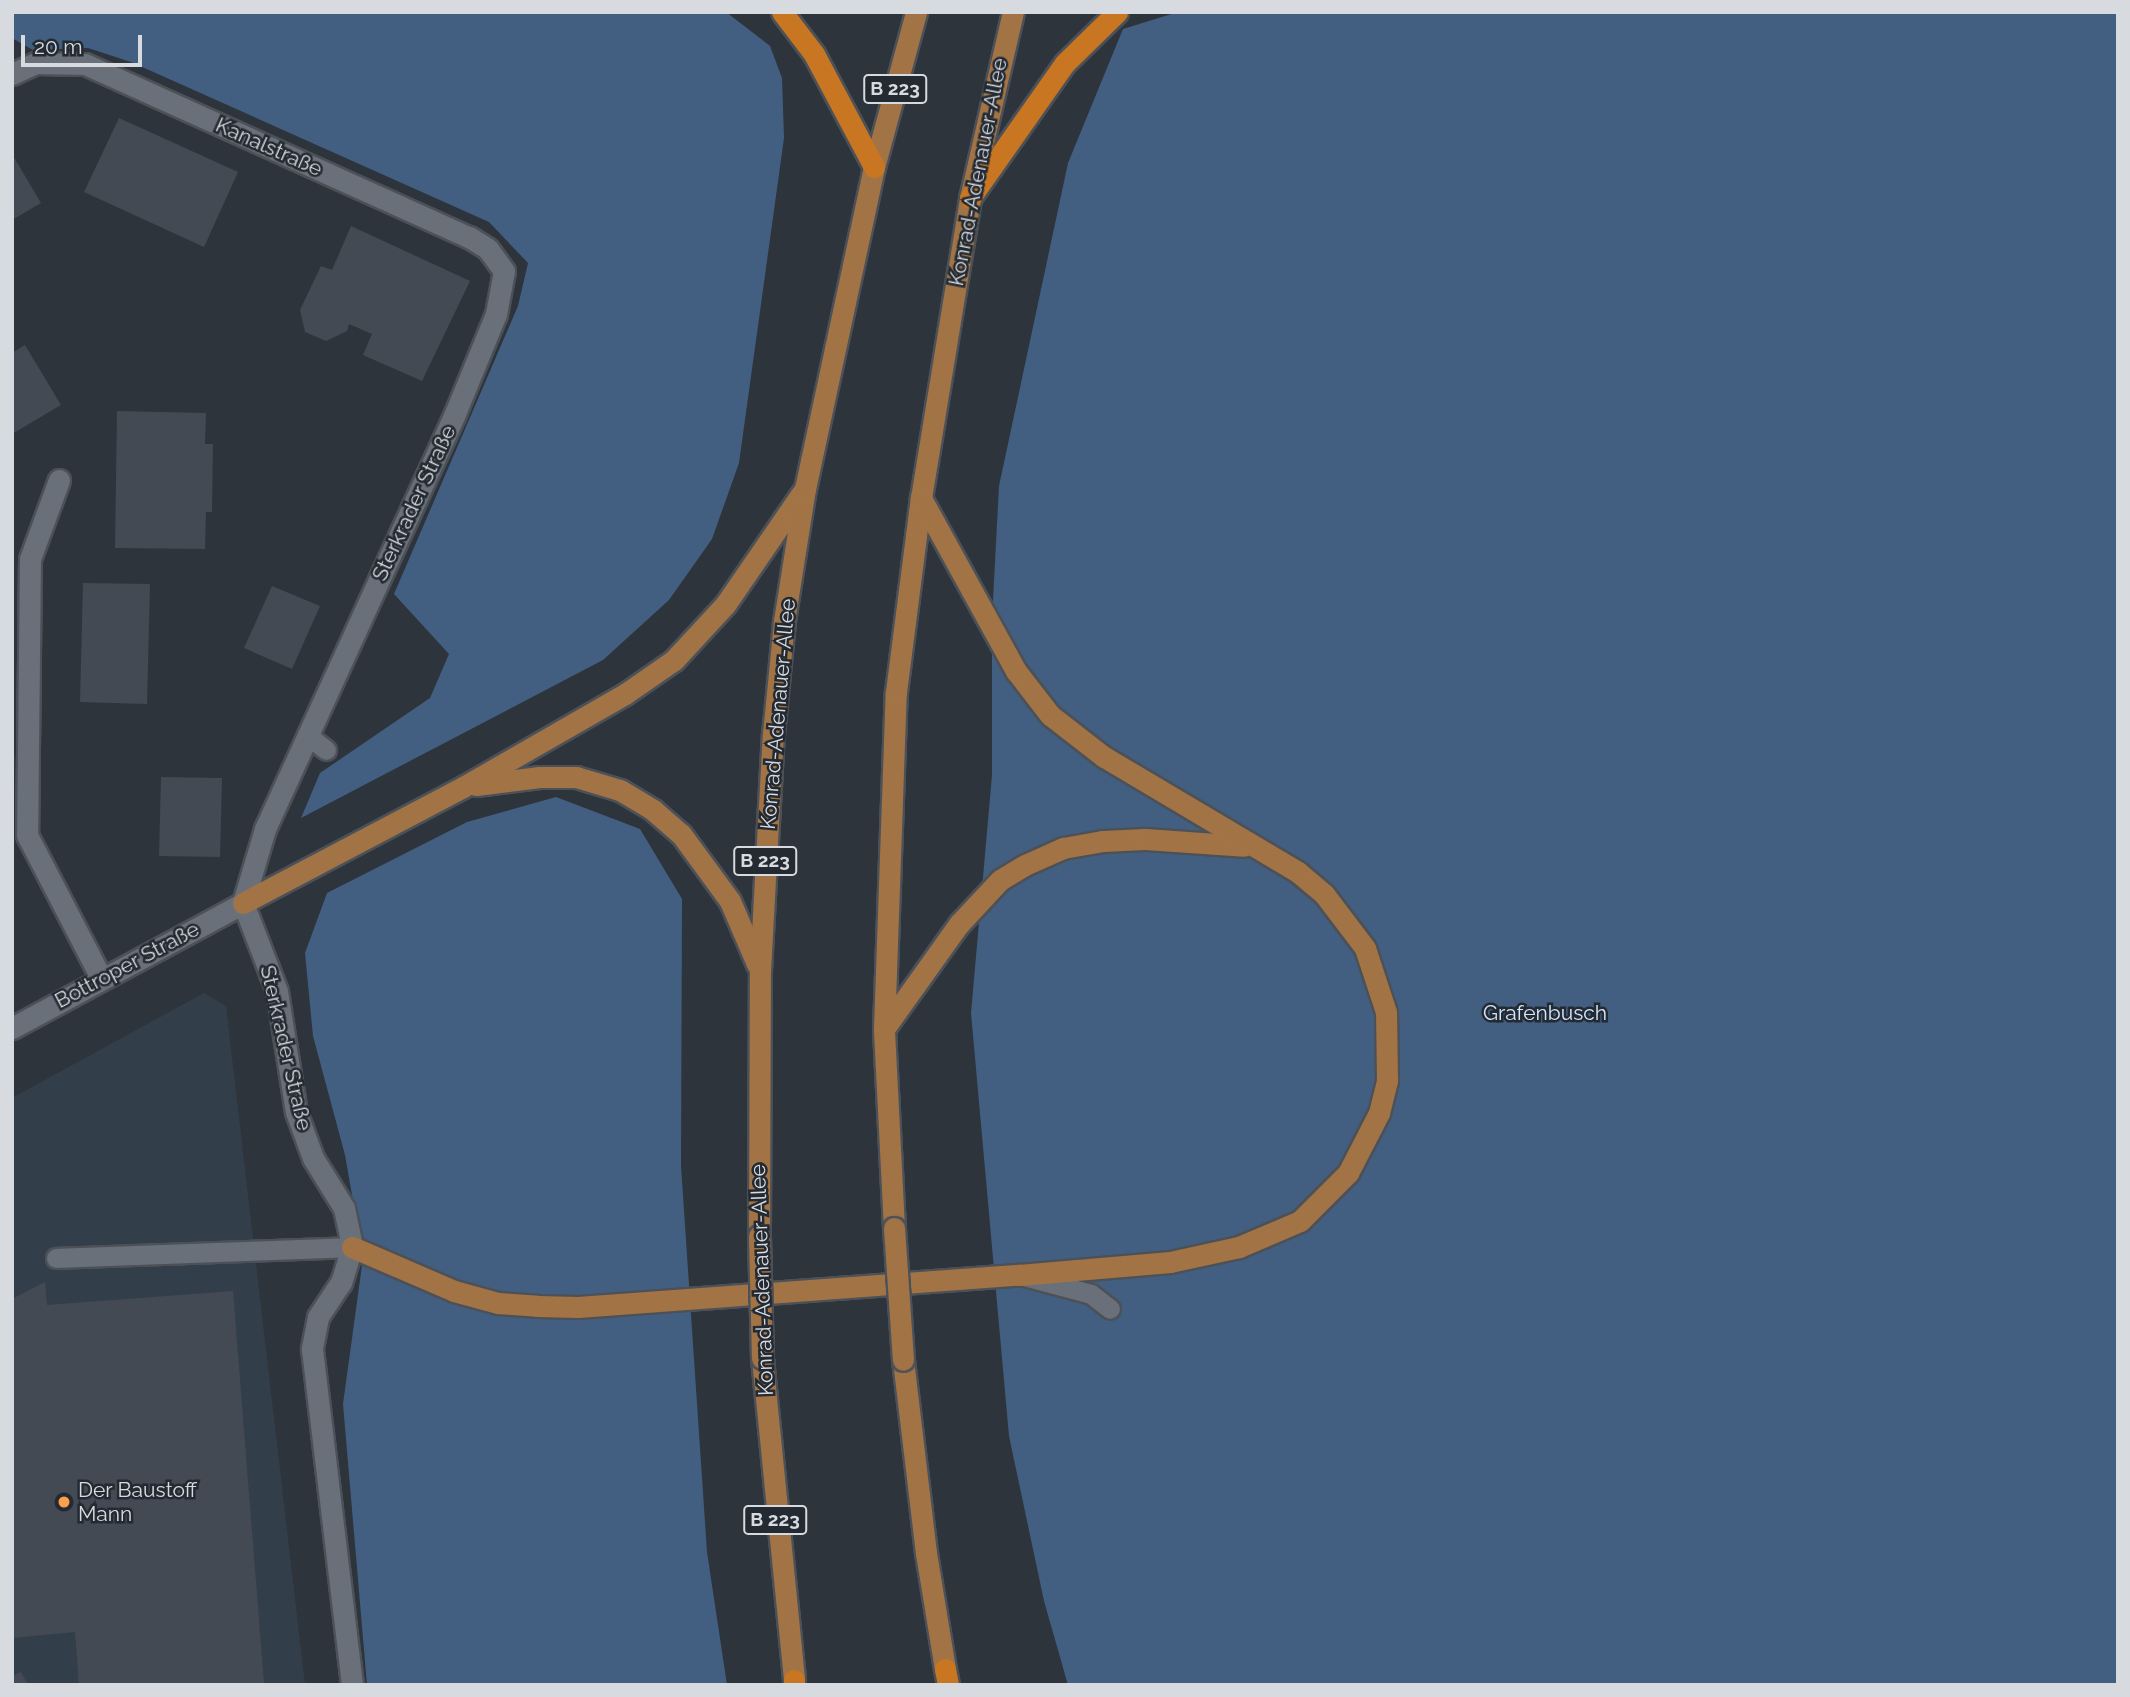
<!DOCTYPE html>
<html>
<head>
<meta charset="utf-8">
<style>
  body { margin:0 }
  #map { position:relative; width:2130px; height:1697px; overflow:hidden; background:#2e343c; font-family:Raleway,sans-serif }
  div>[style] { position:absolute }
  .built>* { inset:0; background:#333e4b }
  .forest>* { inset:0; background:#425f82 }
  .building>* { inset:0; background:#434a53 }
  .roads { filter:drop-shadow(2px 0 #4c5158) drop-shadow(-2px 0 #4c5158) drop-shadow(0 2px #4c5158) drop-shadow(0 -2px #4c5158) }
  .lane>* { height:19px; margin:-9.5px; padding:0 9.5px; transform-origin:9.5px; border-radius:9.5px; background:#69707a }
  .street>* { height:21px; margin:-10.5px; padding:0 10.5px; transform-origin:10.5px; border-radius:10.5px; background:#69707a }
  .primary>* { height:21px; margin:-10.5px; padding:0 10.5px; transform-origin:10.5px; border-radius:10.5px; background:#a27445 }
  .highway>* { height:21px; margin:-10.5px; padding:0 10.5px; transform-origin:10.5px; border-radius:10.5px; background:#c87622 }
  .bridges { filter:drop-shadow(2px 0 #4c5158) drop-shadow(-2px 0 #4c5158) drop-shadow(0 2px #4c5158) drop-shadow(0 -2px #4c5158) }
  .primary-bridge>* { height:21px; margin:-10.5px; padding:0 10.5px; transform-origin:10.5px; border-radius:10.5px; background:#a27445 }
  .dots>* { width:19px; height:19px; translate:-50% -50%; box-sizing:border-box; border:4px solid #242a32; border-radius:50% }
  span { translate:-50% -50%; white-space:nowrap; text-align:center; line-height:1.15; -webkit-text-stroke:5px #242a32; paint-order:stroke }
  .shield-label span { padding:2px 5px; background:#242a32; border:2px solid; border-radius:5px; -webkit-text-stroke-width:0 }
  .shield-label { font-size:19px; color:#d7dbe0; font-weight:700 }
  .street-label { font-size:21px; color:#d7dbe0 }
  .park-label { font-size:21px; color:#d2e5fd }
  .poi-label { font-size:21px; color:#d7dbe0 }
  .left { translate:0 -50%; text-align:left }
  .frame { position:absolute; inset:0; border:14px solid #d7dbe0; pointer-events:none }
  .scale { position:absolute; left:21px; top:35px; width:121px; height:32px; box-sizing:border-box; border:4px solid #d7dbe0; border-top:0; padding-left:9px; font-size:21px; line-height:24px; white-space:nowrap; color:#d7dbe0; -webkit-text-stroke:5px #242a32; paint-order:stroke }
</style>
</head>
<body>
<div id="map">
  <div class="built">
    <div style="clip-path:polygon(204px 993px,226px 1006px,305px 1685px,12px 1685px,12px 1098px)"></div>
  </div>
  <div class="forest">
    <div style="clip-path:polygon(12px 12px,726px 12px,770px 46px,782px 78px,784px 138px,739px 463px,712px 539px,669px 600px,603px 660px,301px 818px,320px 773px,430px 698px,449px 654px,394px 594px,518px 306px,528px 263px,489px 222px,131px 62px,88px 48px,33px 50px,12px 38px)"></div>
    <div style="clip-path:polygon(1178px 12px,2118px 12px,2118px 1685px,1068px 1685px,1044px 1601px,1009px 1436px,971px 1013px,992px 775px,992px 619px,999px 486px,1068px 163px,1123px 29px)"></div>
    <div style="clip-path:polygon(556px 797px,640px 829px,682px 899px,681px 1166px,707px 1552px,727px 1685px,367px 1685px,343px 1404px,363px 1258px,345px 1155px,313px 1036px,305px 953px,327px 893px,467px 822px)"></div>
  </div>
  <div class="building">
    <div style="clip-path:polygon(119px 118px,238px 172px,204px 247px,84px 192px)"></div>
    <div style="clip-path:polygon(12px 154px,41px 203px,12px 220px)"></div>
    <div style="clip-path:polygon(351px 226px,470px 281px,422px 381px,363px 355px,372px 334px,349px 324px,347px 331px,326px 341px,305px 332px,300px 310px,321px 266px,332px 270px)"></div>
    <div style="clip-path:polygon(25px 345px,61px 405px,12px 434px,12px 353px)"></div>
    <div style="clip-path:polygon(117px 411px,206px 413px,205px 444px,213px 444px,212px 512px,206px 512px,205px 549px,115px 548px)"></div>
    <div style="clip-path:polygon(83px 583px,150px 584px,147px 704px,80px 702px)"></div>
    <div style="clip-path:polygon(272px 586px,320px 606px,292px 669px,244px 648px)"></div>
    <div style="clip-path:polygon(161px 777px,222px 778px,220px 857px,159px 856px)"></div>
    <div style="clip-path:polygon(45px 1282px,47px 1305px,233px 1291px,264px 1683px,79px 1685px,75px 1632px,12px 1638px,12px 1299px)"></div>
    <div style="clip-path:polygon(21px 1672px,28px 1685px,12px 1685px,12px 1676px)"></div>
  </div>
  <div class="roads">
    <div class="lane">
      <div style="left:307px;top:735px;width:24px;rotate:38deg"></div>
      <div style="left:56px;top:1258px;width:296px;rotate:-2.1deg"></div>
      <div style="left:1024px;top:1276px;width:69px;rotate:15deg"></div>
      <div style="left:1091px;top:1294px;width:24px;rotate:38deg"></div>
    </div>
    <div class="street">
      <div style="left:12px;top:74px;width:26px;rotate:-25deg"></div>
      <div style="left:36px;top:63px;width:49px;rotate:1.2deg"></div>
      <div style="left:85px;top:64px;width:421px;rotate:24.3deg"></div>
      <div style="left:469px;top:237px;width:22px;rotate:32deg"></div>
      <div style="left:488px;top:249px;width:27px;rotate:54deg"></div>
      <div style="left:504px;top:271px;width:44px;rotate:100.5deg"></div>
      <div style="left:496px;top:314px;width:110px;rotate:112.4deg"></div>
      <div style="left:454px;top:416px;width:454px;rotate:114.6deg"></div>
      <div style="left:265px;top:829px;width:77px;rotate:106.6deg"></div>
      <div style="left:243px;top:903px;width:94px;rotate:68.9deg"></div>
      <div style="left:277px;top:991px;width:122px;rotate:81.1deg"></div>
      <div style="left:296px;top:1112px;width:49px;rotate:69.7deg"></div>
      <div style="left:313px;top:1158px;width:59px;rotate:58.2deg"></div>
      <div style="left:344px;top:1208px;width:40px;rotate:78deg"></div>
      <div style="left:352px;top:1247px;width:37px;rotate:107deg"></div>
      <div style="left:341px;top:1282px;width:42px;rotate:123.3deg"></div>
      <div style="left:318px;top:1317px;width:33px;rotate:101deg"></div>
      <div style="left:312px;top:1349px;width:338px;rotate:83.2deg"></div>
      <div style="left:59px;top:480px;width:84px;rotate:110.2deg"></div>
      <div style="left:30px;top:559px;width:276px;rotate:90.6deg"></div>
      <div style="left:27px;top:835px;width:161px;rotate:62.6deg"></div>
      <div style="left:12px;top:1028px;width:263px;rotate:-28.4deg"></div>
    </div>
    <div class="primary">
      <div style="left:476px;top:785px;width:64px;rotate:-7.2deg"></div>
      <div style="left:539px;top:777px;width:37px"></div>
      <div style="left:576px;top:777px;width:46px;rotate:16.5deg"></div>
      <div style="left:620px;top:790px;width:39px;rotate:31deg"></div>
      <div style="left:653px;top:810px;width:37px;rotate:41deg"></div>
      <div style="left:681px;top:834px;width:83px;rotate:53.8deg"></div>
      <div style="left:730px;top:901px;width:69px;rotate:66.8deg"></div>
      <div style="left:243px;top:903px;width:249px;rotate:-27.8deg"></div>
      <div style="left:463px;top:787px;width:187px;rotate:-29.9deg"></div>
      <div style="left:625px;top:694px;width:60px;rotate:-34.8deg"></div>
      <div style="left:674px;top:660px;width:75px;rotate:-47.2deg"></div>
      <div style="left:725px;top:605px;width:136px;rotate:-55.5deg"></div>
      <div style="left:884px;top:1029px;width:129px;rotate:-54.5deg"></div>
      <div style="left:959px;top:924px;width:60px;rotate:-47deg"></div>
      <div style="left:1000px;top:880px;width:29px;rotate:-31deg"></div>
      <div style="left:1025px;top:865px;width:42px;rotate:-24.1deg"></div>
      <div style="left:1063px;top:848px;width:41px;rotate:-9.9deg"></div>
      <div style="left:1103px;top:841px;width:42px;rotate:-2.7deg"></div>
      <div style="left:1145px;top:839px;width:99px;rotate:4deg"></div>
      <div style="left:894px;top:1228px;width:199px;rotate:-92.9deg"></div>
      <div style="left:884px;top:1029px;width:337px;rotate:-88deg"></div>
      <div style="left:896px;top:692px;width:196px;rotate:-82.7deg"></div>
      <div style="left:921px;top:498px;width:304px;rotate:-80.7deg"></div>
      <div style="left:970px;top:198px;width:191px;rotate:-77deg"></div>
      <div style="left:759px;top:1236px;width:265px;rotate:-89.8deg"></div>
      <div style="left:760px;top:971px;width:237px;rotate:-86.9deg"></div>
      <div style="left:773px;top:734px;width:114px;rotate:-84.4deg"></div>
      <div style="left:784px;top:621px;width:134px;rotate:-81deg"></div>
      <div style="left:805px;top:489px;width:329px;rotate:-77.9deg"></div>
      <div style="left:874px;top:167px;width:161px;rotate:-74.8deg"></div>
      <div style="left:352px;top:1247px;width:111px;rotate:23.3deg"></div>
      <div style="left:454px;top:1291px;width:46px;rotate:15.3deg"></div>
      <div style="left:498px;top:1303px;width:39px;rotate:4deg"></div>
      <div style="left:537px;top:1306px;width:41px;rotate:1.4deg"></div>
      <div style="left:578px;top:1307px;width:442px;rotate:-4.2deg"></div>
      <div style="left:1019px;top:1275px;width:152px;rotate:-4.9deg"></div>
      <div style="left:1170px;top:1262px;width:71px;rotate:-12.3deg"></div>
      <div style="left:1239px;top:1247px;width:66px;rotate:-23.1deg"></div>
      <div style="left:1300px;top:1221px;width:68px;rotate:-45deg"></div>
      <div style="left:1348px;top:1173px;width:68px;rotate:-62.7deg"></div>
      <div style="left:1379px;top:1113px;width:34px;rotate:-76deg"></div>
      <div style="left:1387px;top:1080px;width:68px;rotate:-90.8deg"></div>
      <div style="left:1386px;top:1012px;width:67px;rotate:-108.2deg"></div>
      <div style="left:1365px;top:948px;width:68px;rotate:-127.2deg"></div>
      <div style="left:1324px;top:894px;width:34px;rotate:-140deg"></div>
      <div style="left:1298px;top:872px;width:226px;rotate:-149.3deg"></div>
      <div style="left:1104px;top:757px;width:68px;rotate:-142.1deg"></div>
      <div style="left:1050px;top:715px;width:56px;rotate:-127.7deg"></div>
      <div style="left:1016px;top:671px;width:197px;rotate:-118.8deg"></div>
      <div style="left:762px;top:1358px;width:324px;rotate:84.3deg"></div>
      <div style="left:903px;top:1360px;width:194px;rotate:83.2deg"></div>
      <div style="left:926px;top:1553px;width:118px;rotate:80.7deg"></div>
    </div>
    <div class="highway">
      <div style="left:782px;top:12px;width:53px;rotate:52.7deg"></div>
      <div style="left:814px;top:54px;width:128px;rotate:62deg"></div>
      <div style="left:970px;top:198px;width:165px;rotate:-54.9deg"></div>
      <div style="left:1065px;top:63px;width:73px;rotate:-44.4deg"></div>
      <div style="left:945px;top:1669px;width:16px;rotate:79deg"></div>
      <div style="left:794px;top:1680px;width:5px;rotate:90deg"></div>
    </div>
  </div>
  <div class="bridges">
    <div class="primary-bridge">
      <div style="left:894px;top:1228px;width:132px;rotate:86.1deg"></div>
      <div style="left:759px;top:1236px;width:122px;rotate:88.6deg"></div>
    </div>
  </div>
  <div class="dots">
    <div style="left:64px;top:1502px;background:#f99f4d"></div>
  </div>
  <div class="shield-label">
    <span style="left:895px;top:89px">B 223</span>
    <span style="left:765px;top:861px">B 223</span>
    <span style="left:775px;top:1520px">B 223</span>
  </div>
  <div class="street-label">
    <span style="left:269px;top:147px;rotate:24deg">Kanalstraße</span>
    <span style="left:978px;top:172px;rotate:-79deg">Konrad-Adenauer-Allee</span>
    <span style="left:414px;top:503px;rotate:-65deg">Sterkrader Straße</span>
    <span style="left:778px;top:714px;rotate:-85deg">Konrad-Adenauer-Allee</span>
    <span style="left:127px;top:965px;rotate:-28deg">Bottroper Straße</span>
    <span style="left:286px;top:1048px;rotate:77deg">Sterkrader Straße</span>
    <span style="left:762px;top:1280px;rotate:-92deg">Konrad-Adenauer-Allee</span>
  </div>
  <div class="park-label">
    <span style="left:1545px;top:1013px">Grafenbusch</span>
  </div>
  <div class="poi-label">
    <span class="left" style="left:78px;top:1502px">Der Baustoff<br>Mann</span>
  </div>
  <div class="frame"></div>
  <div class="scale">20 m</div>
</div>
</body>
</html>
